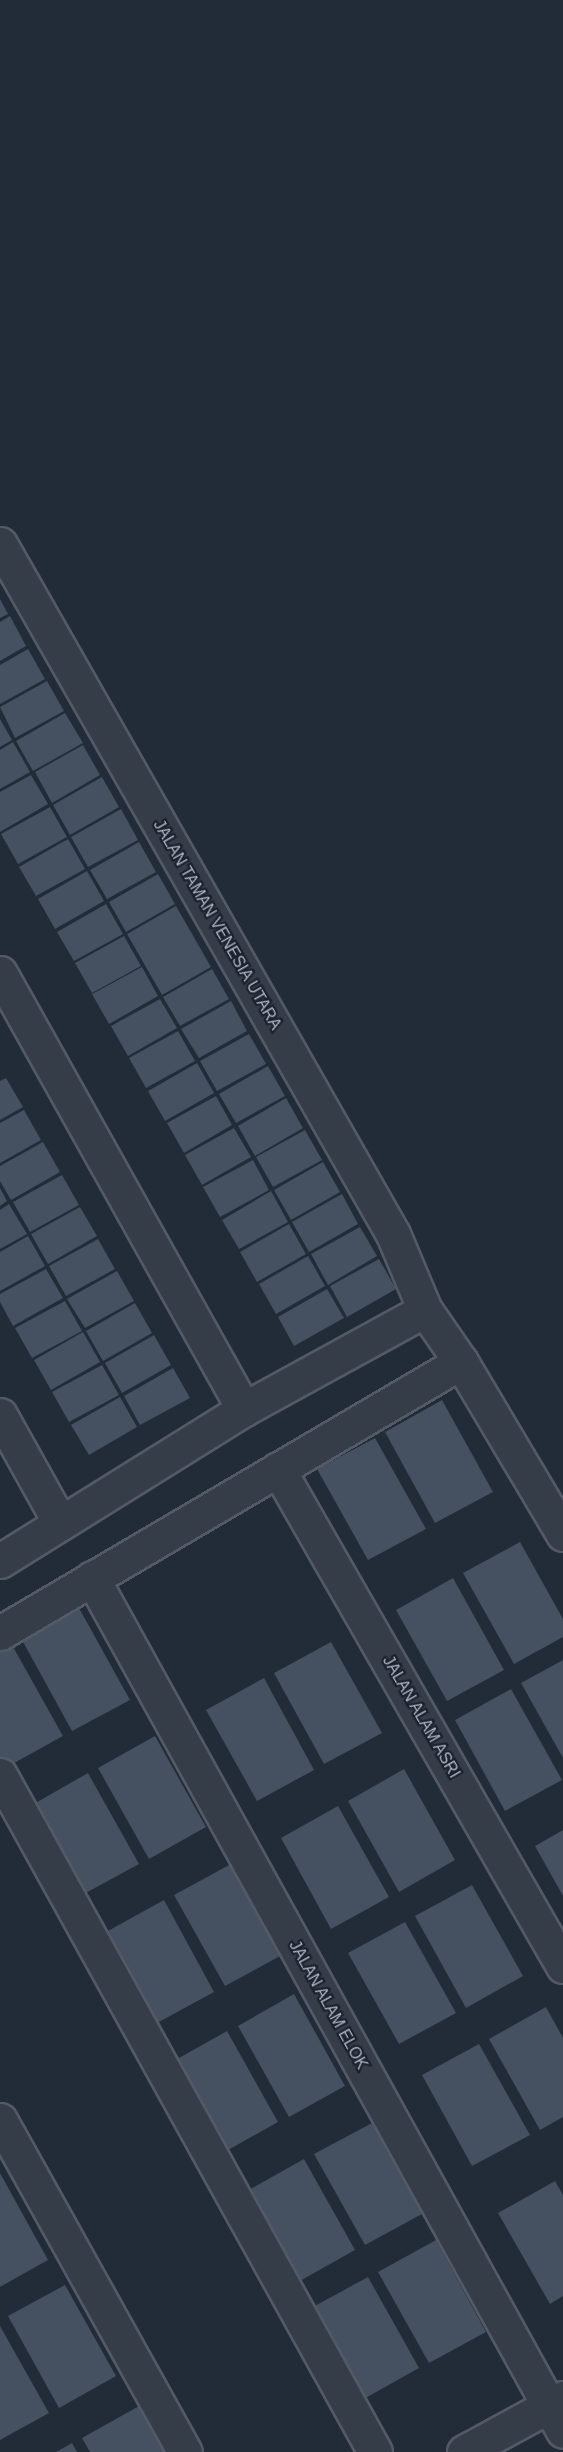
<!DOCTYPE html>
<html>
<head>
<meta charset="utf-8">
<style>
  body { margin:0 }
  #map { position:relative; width:563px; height:2452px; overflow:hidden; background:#222b38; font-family:Arial,sans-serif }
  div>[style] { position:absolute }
  .building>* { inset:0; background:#455060 }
  .roads { filter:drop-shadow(2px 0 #535a66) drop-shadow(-2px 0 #535a66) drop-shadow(0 2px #535a66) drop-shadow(0 -2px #535a66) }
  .minor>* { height:33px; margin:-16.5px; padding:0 16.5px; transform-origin:16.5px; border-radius:16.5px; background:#353d48 }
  span { translate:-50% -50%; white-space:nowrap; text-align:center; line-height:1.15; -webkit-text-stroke:4.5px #1b222d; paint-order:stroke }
  .street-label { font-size:16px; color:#b0b7c5 }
</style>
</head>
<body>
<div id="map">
  <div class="building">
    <div style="clip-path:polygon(0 599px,8px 614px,0 618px)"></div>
    <div style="clip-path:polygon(10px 616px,26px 646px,0 661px,0 622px)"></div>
    <div style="clip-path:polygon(28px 649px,45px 679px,0 704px,0 665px)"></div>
    <div style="clip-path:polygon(47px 681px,64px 711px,15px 738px,0 707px)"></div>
    <div style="clip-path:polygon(65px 713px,83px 743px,33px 771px,16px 741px)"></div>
    <div style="clip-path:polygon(0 719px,12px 740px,0 747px)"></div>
    <div style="clip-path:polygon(13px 742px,30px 772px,0 789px,0 750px)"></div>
    <div style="clip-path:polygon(83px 745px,100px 775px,52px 803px,35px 772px)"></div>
    <div style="clip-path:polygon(31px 775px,48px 804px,0 832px,0 792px)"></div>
    <div style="clip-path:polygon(102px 777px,119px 807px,70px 835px,53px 805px)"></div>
    <div style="clip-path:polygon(50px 807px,67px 837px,18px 864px,1px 834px)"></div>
    <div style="clip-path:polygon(121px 809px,138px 840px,88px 867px,71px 837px)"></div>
    <div style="clip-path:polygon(68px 839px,85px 869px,36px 896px,19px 867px)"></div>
    <div style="clip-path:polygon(139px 842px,156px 872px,107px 899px,90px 870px)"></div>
    <div style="clip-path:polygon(87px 871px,104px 901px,55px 929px,38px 899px)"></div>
    <div style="clip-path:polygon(158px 874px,175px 904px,126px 932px,109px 902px)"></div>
    <div style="clip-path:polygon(106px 904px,123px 934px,74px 961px,57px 932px)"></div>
    <div style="clip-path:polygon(176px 906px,211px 967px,162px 995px,127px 934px)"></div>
    <div style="clip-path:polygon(124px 936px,141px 966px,92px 993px,75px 963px)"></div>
    <div style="clip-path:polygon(142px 967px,158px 996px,109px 1024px,92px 994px)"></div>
    <div style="clip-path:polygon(212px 969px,229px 999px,180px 1026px,163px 997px)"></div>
    <div style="clip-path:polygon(160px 999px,177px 1028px,128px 1056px,111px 1026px)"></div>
    <div style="clip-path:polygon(231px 1001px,247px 1031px,199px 1058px,181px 1029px)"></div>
    <div style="clip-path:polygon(178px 1031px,195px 1061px,146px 1088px,129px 1058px)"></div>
    <div style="clip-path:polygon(249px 1034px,266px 1064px,217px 1091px,200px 1061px)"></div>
    <div style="clip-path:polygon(197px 1063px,214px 1093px,165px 1121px,148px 1091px)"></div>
    <div style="clip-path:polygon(268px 1066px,285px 1096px,236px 1123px,219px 1094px)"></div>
    <div style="clip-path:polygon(6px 1078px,23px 1107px,0 1120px,0 1081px)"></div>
    <div style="clip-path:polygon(216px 1096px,232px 1125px,184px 1153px,167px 1123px)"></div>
    <div style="clip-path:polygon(286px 1098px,303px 1128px,255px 1156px,238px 1126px)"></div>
    <div style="clip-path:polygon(24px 1110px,41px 1140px,0 1163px,0 1123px)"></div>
    <div style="clip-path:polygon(234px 1128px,251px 1157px,202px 1185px,185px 1155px)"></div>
    <div style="clip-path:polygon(305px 1130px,322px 1160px,273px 1187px,256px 1157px)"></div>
    <div style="clip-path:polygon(43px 1142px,60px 1172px,11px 1200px,0 1181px,0 1166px)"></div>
    <div style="clip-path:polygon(253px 1160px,269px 1190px,220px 1217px,203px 1187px)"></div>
    <div style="clip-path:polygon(323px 1162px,340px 1192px,291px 1220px,274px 1190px)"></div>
    <div style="clip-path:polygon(62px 1175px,79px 1205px,30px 1232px,13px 1202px)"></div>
    <div style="clip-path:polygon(0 1188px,7px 1201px,0 1206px)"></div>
    <div style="clip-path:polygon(271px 1191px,288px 1222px,239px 1249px,222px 1220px)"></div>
    <div style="clip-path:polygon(342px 1194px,358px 1224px,309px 1252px,292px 1222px)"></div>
    <div style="clip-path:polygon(9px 1204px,27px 1234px,0 1249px,0 1210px)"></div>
    <div style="clip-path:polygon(80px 1207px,97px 1236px,48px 1264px,31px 1234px)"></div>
    <div style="clip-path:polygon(289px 1224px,306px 1254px,257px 1282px,240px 1252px)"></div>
    <div style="clip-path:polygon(360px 1227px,377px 1256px,328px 1285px,311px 1254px)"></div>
    <div style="clip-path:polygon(28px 1236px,45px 1266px,0 1291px,0 1252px)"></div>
    <div style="clip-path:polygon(98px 1239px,115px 1269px,66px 1296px,49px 1266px)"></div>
    <div style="clip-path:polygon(308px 1256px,325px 1286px,276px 1314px,259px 1284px)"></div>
    <div style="clip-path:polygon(379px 1259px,396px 1289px,347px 1317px,330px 1286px)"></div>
    <div style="clip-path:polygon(46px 1269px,63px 1298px,13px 1326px,0 1302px,0 1294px)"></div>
    <div style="clip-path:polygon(117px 1271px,134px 1301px,85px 1328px,67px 1299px)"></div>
    <div style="clip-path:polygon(327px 1289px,344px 1318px,294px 1346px,278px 1317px)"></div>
    <div style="clip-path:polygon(65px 1301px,82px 1331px,32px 1358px,15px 1328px)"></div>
    <div style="clip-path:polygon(135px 1303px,152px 1333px,103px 1361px,86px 1331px)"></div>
    <div style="clip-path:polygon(83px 1332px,100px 1362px,51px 1390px,34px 1360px)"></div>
    <div style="clip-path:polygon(154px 1335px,171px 1365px,122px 1393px,105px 1363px)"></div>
    <div style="clip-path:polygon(102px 1365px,119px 1395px,69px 1422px,52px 1392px)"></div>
    <div style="clip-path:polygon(173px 1368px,190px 1398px,140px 1425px,124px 1396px)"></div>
    <div style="clip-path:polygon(120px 1397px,137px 1427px,89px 1455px,71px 1425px)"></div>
    <div style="clip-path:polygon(442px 1400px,493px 1492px,435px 1523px,385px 1432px)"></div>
    <div style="clip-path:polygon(375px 1438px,426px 1529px,368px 1560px,317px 1469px)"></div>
    <div style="clip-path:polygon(520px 1542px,563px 1619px,563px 1637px,514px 1664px,463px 1573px)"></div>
    <div style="clip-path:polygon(453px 1578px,504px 1670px,447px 1701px,396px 1610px)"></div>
    <div style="clip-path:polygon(79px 1608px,130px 1700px,72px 1731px,22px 1640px)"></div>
    <div style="clip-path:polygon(331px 1642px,382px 1733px,324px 1764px,274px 1673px)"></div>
    <div style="clip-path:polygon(12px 1645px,63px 1736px,5px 1768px,0 1758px,0 1651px)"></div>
    <div style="clip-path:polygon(563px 1660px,563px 1758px,521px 1683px)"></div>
    <div style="clip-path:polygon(264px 1678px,314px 1770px,257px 1801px,206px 1710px)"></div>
    <div style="clip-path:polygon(511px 1689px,562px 1780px,505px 1811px,455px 1720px)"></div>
    <div style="clip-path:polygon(155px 1736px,206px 1827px,149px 1859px,98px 1768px)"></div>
    <div style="clip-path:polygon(404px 1769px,455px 1860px,399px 1892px,348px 1801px)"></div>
    <div style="clip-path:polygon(88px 1773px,139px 1864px,82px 1895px,32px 1805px)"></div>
    <div style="clip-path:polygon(338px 1806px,389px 1897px,331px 1929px,281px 1838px)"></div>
    <div style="clip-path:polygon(563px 1830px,563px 1896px,535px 1846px)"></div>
    <div style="clip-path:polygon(231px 1864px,282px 1955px,225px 1986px,174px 1895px)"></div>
    <div style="clip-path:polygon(472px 1885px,523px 1976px,466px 2008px,415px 1916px)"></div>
    <div style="clip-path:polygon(164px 1900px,214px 1992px,157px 2023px,106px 1932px)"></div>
    <div style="clip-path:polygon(405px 1922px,456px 2013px,399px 2044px,348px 1953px)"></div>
    <div style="clip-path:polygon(294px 1994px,345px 2086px,289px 2117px,238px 2026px)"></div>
    <div style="clip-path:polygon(546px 2007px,563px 2038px,563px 2117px,540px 2130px,489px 2039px)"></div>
    <div style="clip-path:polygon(227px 2031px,278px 2122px,221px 2154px,170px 2063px)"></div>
    <div style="clip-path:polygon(479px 2044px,530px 2135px,472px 2166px,422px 2075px)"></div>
    <div style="clip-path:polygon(372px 2123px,422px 2214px,365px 2245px,314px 2154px)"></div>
    <div style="clip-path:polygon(304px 2159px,355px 2250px,298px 2282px,247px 2191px)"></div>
    <div style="clip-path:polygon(0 2173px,48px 2260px,0 2287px)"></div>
    <div style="clip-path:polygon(555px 2181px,563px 2195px,563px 2296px,550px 2304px,498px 2213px)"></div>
    <div style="clip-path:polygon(436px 2240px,486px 2332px,429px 2363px,378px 2272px)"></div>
    <div style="clip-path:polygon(368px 2277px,419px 2368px,362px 2400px,311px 2308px)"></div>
    <div style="clip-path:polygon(65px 2285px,116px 2376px,59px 2408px,8px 2316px)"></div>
    <div style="clip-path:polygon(0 2326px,49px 2413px,0 2440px)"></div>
    <div style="clip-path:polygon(139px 2406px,165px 2452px,90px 2452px,82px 2438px)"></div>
    <div style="clip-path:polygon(72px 2443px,77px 2452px,56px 2452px)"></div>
  </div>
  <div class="roads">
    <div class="minor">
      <div style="left:0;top:544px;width:794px;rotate:60.34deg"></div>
      <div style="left:393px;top:1234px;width:82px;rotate:67.2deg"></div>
      <div style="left:425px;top:1310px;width:63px;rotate:55.3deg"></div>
      <div style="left:461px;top:1362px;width:200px;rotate:59.3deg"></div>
      <div style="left:0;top:973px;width:500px;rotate:60.8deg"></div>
      <div style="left:0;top:1415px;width:124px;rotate:60.9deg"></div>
      <div style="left:278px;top:1469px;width:573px;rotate:60.17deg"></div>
      <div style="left:0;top:1561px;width:287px;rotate:-31.9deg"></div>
      <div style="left:244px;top:1409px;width:206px;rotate:-28.7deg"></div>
      <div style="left:92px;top:1578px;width:974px;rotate:61.09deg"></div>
      <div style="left:0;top:1633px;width:535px;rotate:-30.45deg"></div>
      <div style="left:0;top:1775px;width:774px;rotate:61.02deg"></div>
      <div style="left:0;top:2120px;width:380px;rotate:60.9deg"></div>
      <div style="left:464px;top:2452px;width:113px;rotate:-28.6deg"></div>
    </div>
  </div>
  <div class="street-label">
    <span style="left:217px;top:925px;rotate:60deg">JALAN TAMAN VENESIA UTARA</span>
    <span style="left:421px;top:1717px;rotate:60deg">JALAN ALAM ASRI</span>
    <span style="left:328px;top:2005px;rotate:61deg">JALAN ALAM ELOK</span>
  </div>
</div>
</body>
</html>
